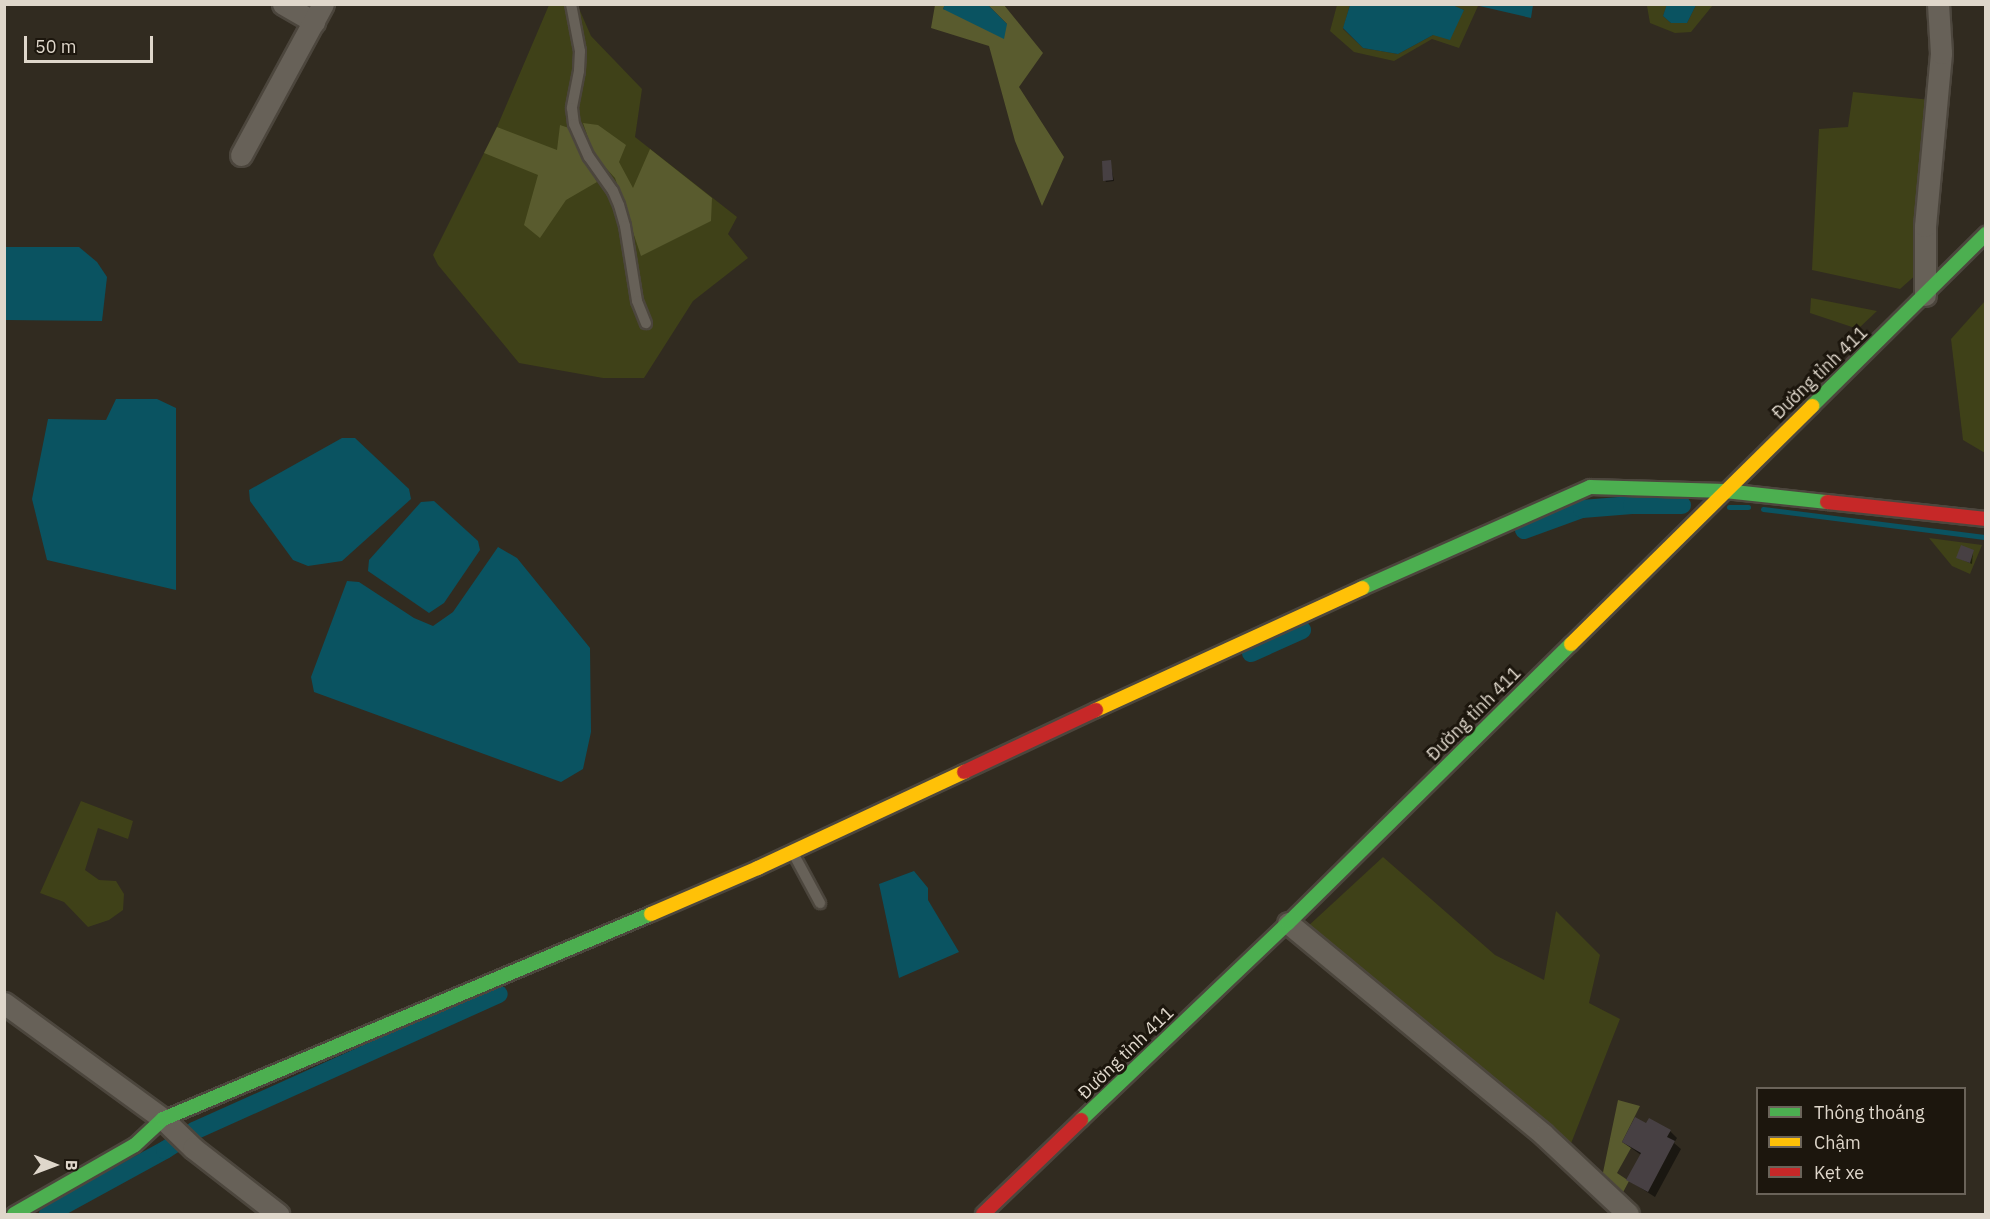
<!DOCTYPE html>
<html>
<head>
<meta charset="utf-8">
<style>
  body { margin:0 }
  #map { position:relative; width:1990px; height:1219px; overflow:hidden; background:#312b20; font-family:"IBM Plex Sans",sans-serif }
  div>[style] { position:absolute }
  .green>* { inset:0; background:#3f4118 }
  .forest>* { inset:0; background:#595b2e }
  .water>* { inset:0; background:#0a5361 }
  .shadow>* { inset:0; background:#0007 }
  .stream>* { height:5px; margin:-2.5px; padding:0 2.5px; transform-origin:2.5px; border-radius:2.5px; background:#0a5361 }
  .canal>* { height:18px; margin:-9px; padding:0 9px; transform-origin:9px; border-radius:9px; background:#0a5361 }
  .building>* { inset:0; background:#474043 }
  .roads { filter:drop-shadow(2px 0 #4c463d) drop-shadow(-2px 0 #4c463d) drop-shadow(0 2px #4c463d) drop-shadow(0 -2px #4c463d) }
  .lane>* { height:10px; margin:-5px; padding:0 5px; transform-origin:5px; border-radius:5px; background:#676158 }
  .street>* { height:21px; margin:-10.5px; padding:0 10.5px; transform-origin:10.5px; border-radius:10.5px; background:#676158 }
  .fast>* { height:14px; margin:-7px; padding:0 7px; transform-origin:7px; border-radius:7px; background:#4caf50 }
  .slow>* { height:14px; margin:-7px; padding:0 7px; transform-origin:7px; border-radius:7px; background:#ffc107 }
  .jam>* { height:14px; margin:-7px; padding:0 7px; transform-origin:7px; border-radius:7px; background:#c62828 }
  span { translate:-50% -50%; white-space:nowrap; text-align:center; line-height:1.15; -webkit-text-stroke:6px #1c160d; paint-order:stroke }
  .street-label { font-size:18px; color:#dfd7cb }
  .frame { position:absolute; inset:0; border:6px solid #dfd7cb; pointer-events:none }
  .legend { position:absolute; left:1756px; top:1087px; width:210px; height:108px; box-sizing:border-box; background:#1c160d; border:2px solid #6a6359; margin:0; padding:8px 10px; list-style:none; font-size:18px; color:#dfd7cb }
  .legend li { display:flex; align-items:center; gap:12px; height:30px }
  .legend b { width:30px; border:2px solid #6a6359 }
  .north { position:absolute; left:24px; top:1135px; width:60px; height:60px; -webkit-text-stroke:4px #1c160d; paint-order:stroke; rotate:91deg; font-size:16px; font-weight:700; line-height:24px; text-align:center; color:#dfd7cb }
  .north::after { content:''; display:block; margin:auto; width:21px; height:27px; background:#dfd7cb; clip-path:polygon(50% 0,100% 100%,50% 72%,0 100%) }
  .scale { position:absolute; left:24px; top:36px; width:129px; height:27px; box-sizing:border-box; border:3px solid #dfd7cb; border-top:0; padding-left:8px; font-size:18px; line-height:21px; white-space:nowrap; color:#dfd7cb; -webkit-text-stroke:4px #1c160d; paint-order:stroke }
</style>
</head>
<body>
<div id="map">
  <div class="green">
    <div style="clip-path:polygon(577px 4px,591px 36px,642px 89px,635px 137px,737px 217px,728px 234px,748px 258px,693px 301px,644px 378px,603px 378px,519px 363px,438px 265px,433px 255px,497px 127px,549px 5px)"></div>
    <div style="clip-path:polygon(1475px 4px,1478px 6px,1459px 48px,1432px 39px,1394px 61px,1354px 52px,1330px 31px,1337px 5px,1350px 5px,1343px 29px,1363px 48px,1398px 54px,1433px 35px,1464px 10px,1450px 5px)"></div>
    <div style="clip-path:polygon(1643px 5px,1667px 5px,1663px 16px,1671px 23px,1687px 23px,1696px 5px,1713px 5px,1691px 32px,1675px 33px,1650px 23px,1647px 6px)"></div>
    <div style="clip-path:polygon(1853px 92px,1931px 100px,1918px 273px,1900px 289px,1812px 270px,1819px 129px,1848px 127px)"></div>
    <div style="clip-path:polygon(1811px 298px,1877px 311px,1858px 329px,1810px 313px)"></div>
    <div style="clip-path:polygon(1985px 301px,1985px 453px,1963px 440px,1951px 339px)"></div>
    <div style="clip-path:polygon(1929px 538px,1982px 545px,1970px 574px,1952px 566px)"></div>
    <div style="clip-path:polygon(81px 801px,133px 821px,128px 839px,98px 828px,85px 870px,99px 880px,116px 881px,124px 894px,123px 910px,109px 920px,88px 927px,64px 902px,40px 893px)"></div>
    <div style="clip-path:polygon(1383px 857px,1495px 955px,1544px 980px,1556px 911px,1600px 955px,1589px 1003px,1620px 1019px,1570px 1146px,1306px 928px)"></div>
  </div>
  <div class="forest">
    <div style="clip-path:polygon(935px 5px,945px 5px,943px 9px,1007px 24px,988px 5px,1004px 5px,1043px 53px,1019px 87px,1064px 157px,1042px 206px,1015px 141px,989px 46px,931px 28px)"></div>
    <div style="clip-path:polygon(583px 123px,598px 125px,626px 145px,619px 162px,633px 188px,650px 149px,712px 198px,711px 221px,641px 256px,615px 178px,594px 155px)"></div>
    <div style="clip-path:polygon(560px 125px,569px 128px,597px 182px,566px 200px,540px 238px,524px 225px,538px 175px,484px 153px,497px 127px,557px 150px)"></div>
    <div style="clip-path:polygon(1618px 1100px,1640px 1106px,1622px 1142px,1631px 1148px,1617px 1173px,1629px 1181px,1620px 1198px,1601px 1182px)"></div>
  </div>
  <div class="water">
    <div style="clip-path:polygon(945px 4px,988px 5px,1007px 24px,1004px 39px,943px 9px)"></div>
    <div style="clip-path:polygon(1450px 4px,1464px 10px,1450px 40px,1433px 35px,1398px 54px,1363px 48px,1343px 28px,1350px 5px)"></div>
    <div style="clip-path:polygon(1667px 4px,1696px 4px,1696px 5px,1687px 23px,1671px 23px,1663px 16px)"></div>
    <div style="clip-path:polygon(1475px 5px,1533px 4px,1533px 5px,1531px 18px)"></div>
    <div style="clip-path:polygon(5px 247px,79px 247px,97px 262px,107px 277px,102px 321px,5px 320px)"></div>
    <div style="clip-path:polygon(116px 399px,157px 399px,176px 408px,176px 590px,47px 560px,32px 499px,48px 419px,106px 420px)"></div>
    <div style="clip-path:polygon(342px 438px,355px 438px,409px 489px,411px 499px,342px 561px,308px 566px,293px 560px,250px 501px,249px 490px)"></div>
    <div style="clip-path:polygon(434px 501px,478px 541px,480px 550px,444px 603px,429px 613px,368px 571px,369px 560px,421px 502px)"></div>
    <div style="clip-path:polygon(498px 547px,517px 558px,590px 648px,591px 732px,583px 769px,561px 782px,314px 692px,311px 677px,347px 581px,359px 582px,414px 618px,433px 626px,453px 612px)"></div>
    <div style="clip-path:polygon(914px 871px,928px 888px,928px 900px,959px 952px,899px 978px,879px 884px)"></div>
  </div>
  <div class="shadow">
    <div style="clip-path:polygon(1110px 161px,1114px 181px,1106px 182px,1105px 180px)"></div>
    <div style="clip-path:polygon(1973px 551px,1972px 564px,1958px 558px)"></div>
    <div style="clip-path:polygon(1647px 1125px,1670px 1131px,1677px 1138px,1674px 1143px,1681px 1149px,1655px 1197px,1628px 1180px,1641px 1155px,1623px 1142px)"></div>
  </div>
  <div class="stream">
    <div style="left:1729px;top:507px;width:19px"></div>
    <div style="left:1763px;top:509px;width:225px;rotate:7.2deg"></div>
  </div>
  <div class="canal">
    <div style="left:1524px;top:530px;width:62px;rotate:-19.9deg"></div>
    <div style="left:1582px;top:509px;width:50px;rotate:-4.6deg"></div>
    <div style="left:1632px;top:505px;width:50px"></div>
    <div style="left:1251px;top:653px;width:56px;rotate:-24.3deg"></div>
    <div style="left:48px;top:1214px;width:133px;rotate:-28.7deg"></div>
    <div style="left:165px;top:1150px;width:35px;rotate:-33deg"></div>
    <div style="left:194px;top:1131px;width:334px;rotate:-24.2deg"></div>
  </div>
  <div class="building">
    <div style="clip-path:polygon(1111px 160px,1113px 180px,1103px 181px,1102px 161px)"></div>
    <div style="clip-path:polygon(1961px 545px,1974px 550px,1970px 563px,1956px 558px)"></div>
    <div style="clip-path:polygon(1635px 1117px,1646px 1123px,1649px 1118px,1671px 1130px,1667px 1137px,1675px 1141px,1648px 1192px,1626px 1180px,1641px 1153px,1622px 1142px)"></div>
  </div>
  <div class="roads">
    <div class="lane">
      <div style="left:571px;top:4px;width:48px;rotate:79.2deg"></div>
      <div style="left:580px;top:51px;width:20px;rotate:93deg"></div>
      <div style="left:579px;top:71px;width:38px;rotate:101deg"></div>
      <div style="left:572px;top:108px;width:16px;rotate:83deg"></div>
      <div style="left:574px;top:124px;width:36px;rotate:66deg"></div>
      <div style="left:589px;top:157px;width:42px;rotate:54.8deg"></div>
      <div style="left:613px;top:191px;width:15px;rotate:67deg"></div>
      <div style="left:619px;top:205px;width:22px;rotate:74deg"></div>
      <div style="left:625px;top:226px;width:76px;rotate:80.9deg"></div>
      <div style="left:637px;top:301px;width:24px;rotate:68deg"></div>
      <div style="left:793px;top:853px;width:57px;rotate:61.6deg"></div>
    </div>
    <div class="street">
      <div style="left:283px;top:4px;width:36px;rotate:30deg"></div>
      <div style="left:241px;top:155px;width:172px;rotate:-61.5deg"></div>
      <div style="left:1925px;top:295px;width:69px;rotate:-90deg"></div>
      <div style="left:1925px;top:226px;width:174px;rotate:-84.7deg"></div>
      <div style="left:1941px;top:53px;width:49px;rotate:-93.5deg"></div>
      <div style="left:1288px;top:923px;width:332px;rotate:39.6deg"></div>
      <div style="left:1544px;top:1135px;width:115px;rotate:43.2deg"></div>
      <div style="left:4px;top:1003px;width:197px;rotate:36.1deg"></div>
      <div style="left:163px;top:1119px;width:42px;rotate:44deg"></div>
      <div style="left:193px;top:1148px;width:108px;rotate:37.8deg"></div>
    </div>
    <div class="fast">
      <div style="left:1812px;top:406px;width:245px;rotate:-44.7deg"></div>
      <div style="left:1362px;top:588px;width:249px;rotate:-23.9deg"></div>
      <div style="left:1590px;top:487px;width:135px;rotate:1.7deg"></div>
      <div style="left:1725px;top:491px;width:103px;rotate:6.2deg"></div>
      <div style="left:1081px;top:1120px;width:286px;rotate:-43.6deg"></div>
      <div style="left:1288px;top:923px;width:397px;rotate:-44.6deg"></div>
      <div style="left:14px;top:1214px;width:139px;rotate:-29.7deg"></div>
      <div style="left:135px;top:1145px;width:38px;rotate:-43deg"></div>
      <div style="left:163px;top:1119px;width:529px;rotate:-22.79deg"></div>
    </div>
    <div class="slow">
      <div style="left:1571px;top:644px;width:339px;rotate:-44.6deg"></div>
      <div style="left:1096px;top:710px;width:293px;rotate:-24.6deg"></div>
      <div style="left:651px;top:914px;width:116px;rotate:-23.3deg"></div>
      <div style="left:758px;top:868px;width:227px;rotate:-25deg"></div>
    </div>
    <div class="jam">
      <div style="left:1827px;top:502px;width:160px;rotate:6.1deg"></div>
      <div style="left:964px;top:772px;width:146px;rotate:-25.2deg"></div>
      <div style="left:983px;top:1214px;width:136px;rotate:-43.8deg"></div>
    </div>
  </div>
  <div class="street-label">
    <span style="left:1820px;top:373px;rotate:-44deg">Đường tỉnh 411</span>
    <span style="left:1474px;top:714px;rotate:-45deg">Đường tỉnh 411</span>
    <span style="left:1126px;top:1053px;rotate:-44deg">Đường tỉnh 411</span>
  </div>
  <div class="frame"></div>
  <ul class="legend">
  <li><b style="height:8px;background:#4caf50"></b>Thông thoáng</li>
  <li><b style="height:8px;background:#ffc107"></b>Chậm</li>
  <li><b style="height:8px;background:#c62828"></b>Kẹt xe</li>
  </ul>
  <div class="north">B</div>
  <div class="scale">50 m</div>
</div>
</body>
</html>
